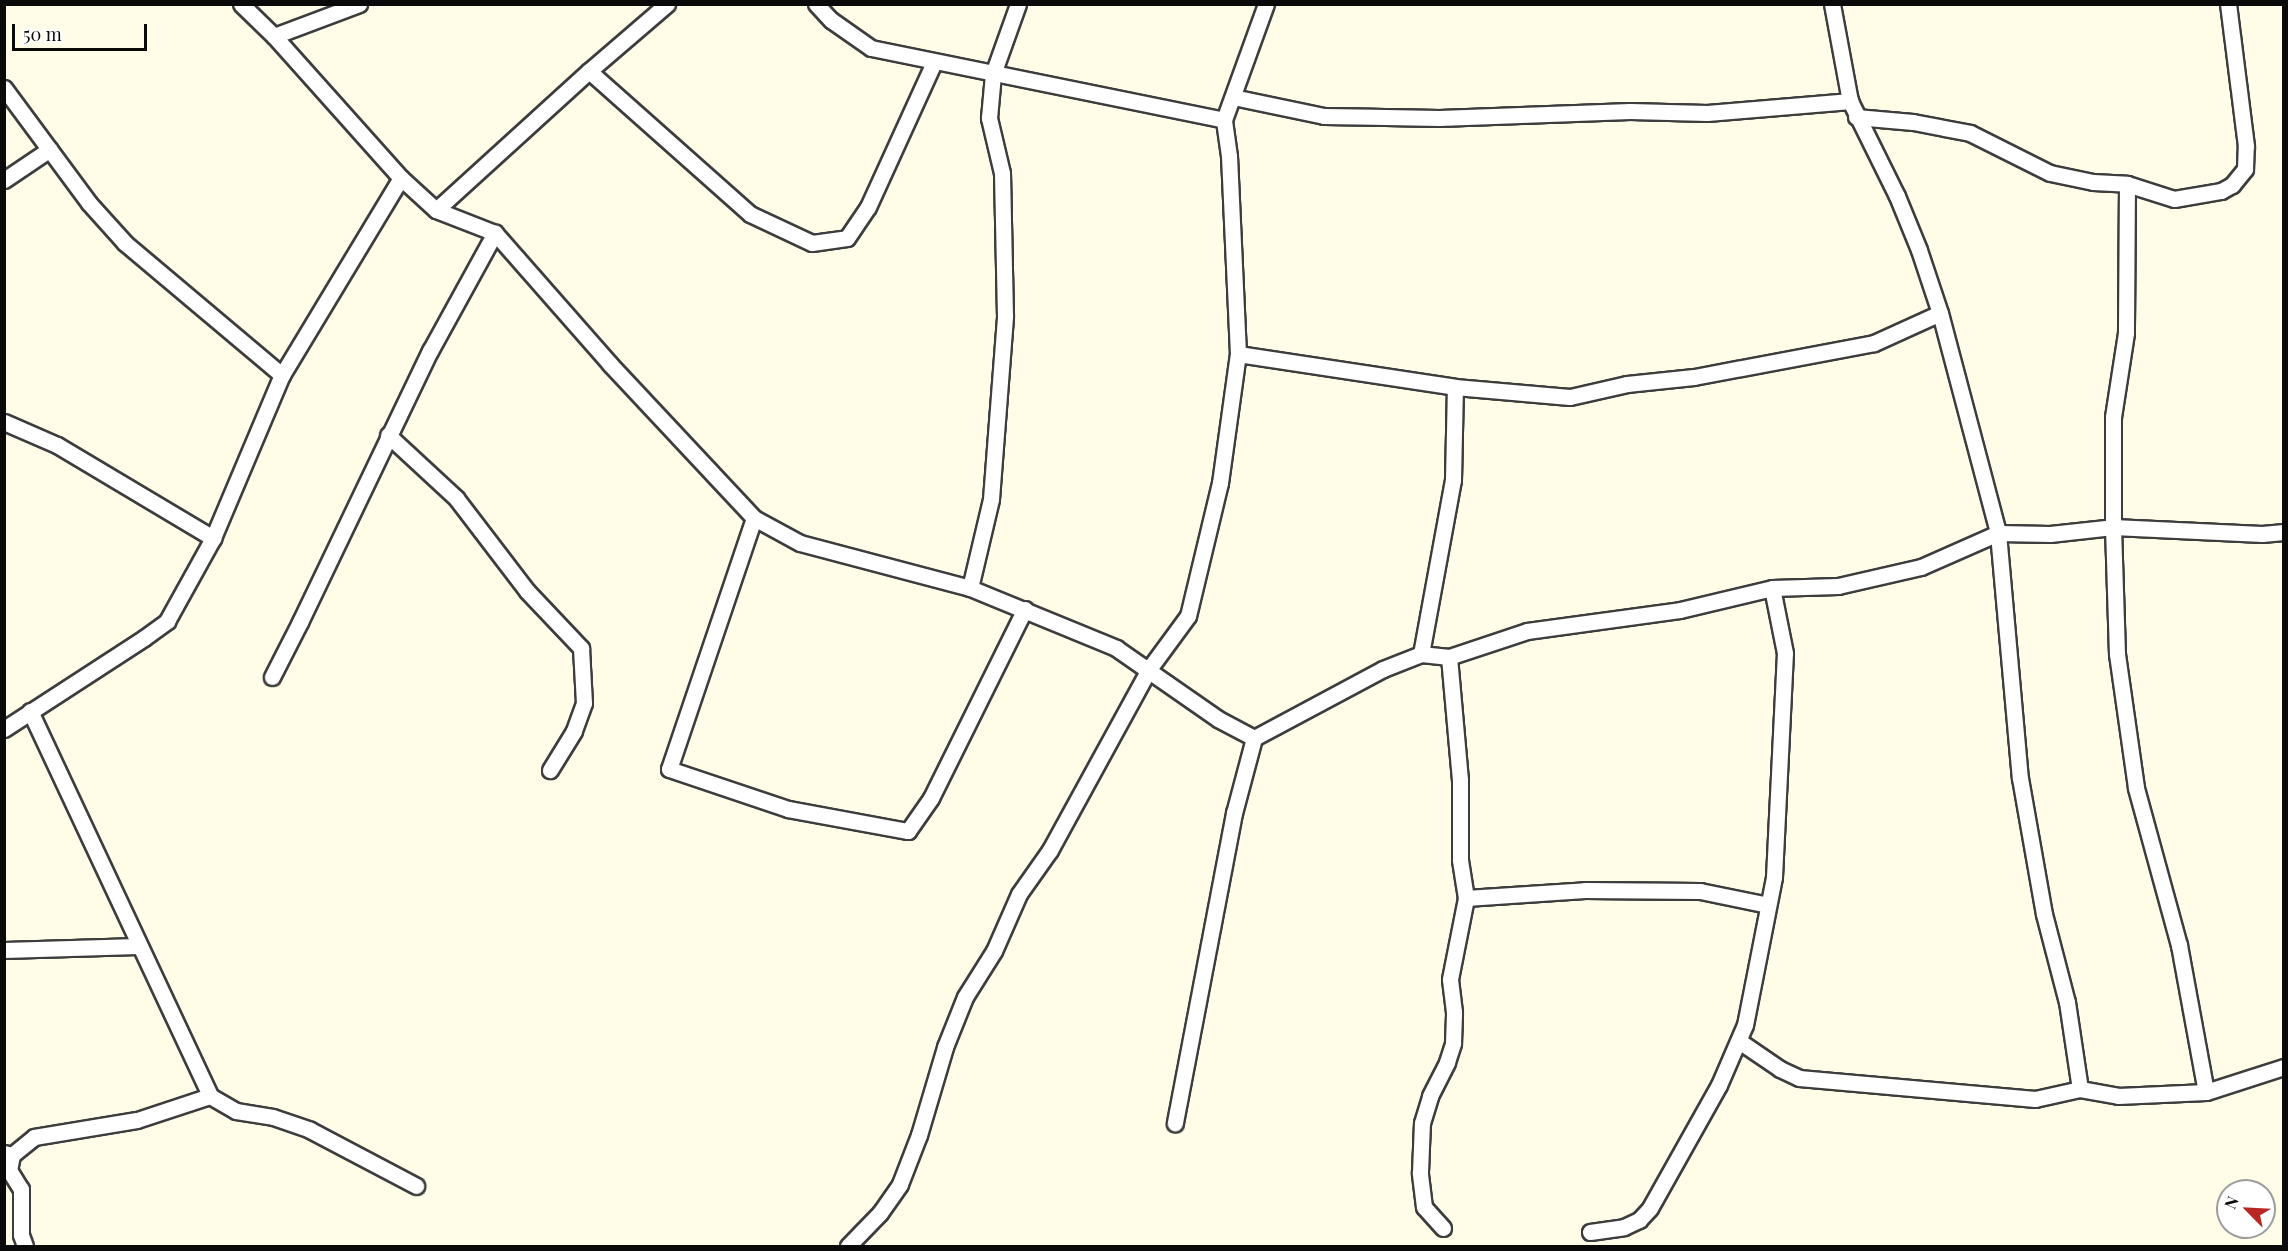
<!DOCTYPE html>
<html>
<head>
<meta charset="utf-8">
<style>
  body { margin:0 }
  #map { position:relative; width:2288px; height:1251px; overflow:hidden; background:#fffce7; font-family:"Playfair Display",serif }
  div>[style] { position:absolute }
  .roads { filter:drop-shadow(2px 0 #3d3d3d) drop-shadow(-2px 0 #3d3d3d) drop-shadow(0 2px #3d3d3d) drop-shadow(0 -2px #3d3d3d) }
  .minor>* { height:15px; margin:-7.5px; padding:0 7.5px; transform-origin:7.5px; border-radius:7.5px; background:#fff }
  span { translate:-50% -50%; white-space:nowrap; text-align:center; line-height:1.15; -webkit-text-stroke:6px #fff; paint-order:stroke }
  .frame { position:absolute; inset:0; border:6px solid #0a0a0a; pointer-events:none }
  .north { position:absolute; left:2216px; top:1179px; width:60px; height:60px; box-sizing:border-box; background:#fff; border:2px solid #9d9d9d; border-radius:50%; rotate:294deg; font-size:16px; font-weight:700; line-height:24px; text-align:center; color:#0a0a0a }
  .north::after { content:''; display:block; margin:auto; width:21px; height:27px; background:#b82724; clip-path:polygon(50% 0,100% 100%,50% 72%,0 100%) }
  .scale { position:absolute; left:12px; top:24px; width:135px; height:27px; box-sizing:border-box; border:3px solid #0a0a0a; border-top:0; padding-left:8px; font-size:18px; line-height:21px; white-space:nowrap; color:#0a0a0a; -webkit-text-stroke:4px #fff; paint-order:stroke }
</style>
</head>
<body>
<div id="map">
  <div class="roads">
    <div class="minor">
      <div style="left:241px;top:4px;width:46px;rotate:44.1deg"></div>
      <div style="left:274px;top:36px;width:191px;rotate:48.2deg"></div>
      <div style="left:401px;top:178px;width:47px;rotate:42.4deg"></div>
      <div style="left:436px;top:210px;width:63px;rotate:21.3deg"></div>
      <div style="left:495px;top:233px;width:174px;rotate:48.7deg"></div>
      <div style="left:610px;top:364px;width:211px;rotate:46.9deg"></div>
      <div style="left:754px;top:518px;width:52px;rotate:28.5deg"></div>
      <div style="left:800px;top:543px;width:176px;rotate:14.8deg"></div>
      <div style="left:970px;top:588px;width:158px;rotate:22.3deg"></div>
      <div style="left:1116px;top:648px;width:124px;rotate:34.8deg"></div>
      <div style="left:1218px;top:719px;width:41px;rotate:27.8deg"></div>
      <div style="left:1254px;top:738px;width:78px;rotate:104.9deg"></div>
      <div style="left:1234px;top:813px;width:316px;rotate:100.8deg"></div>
      <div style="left:816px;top:4px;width:22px;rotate:47deg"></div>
      <div style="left:831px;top:20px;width:49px;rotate:35deg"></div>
      <div style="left:871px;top:48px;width:360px;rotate:11.5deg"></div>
      <div style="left:1832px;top:4px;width:99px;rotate:79.5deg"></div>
      <div style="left:1850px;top:101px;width:106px;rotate:63.7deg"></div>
      <div style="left:1897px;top:196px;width:58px;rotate:67.8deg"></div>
      <div style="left:1919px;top:250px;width:66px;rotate:71.6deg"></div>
      <div style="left:1940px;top:313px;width:228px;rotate:75.2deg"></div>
      <div style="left:1998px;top:533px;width:246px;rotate:84.9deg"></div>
      <div style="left:2020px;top:778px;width:138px;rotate:80deg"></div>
      <div style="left:2044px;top:914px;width:91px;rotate:75.4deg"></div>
      <div style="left:2067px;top:1002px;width:88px;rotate:81.5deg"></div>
      <div style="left:274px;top:36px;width:91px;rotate:-20.6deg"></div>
      <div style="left:589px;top:71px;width:215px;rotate:41.6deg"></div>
      <div style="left:750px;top:214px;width:68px;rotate:25.1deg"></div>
      <div style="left:812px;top:243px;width:35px;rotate:-8deg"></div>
      <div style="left:847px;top:238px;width:37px;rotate:-56deg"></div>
      <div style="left:868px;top:207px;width:159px;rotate:-65.5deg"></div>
      <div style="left:4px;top:88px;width:143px;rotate:53.5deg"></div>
      <div style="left:89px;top:203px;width:54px;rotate:48deg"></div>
      <div style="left:125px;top:243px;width:205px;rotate:40.1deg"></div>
      <div style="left:1233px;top:97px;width:93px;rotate:11.8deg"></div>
      <div style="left:1324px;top:116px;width:115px;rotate:1deg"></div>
      <div style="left:1439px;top:118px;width:191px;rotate:-2.1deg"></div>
      <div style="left:1630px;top:111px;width:77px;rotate:1.5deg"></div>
      <div style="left:1707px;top:113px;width:144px;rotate:-4.8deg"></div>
      <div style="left:1856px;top:117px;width:57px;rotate:5deg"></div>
      <div style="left:1913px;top:122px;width:58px;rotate:10.9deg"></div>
      <div style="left:1970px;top:133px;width:89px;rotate:26.6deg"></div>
      <div style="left:2050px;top:173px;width:44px;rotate:11.8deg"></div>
      <div style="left:2093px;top:182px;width:34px;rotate:3deg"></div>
      <div style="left:2127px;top:184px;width:49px;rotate:17.7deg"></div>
      <div style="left:2174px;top:199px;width:48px;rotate:-9.7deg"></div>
      <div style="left:2221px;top:191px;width:13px;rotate:-29deg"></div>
      <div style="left:2232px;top:185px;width:21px;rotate:-51deg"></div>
      <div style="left:2245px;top:169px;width:23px;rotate:-88deg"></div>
      <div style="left:2246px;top:146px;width:143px;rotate:-97.2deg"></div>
      <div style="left:4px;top:180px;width:55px;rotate:-34deg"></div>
      <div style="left:2127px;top:184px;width:149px;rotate:90.4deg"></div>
      <div style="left:2126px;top:333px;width:85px;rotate:98.8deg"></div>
      <div style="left:2113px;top:417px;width:110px;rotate:90deg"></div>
      <div style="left:2113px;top:527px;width:127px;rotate:88.2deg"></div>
      <div style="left:2117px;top:654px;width:135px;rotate:81.9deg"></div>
      <div style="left:2136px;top:788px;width:163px;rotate:74.7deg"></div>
      <div style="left:2179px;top:945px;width:149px;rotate:79.6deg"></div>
      <div style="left:436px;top:210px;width:207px;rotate:-42.3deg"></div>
      <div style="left:589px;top:71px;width:103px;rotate:-40.7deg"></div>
      <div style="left:1238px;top:354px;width:219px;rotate:8.6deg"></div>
      <div style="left:1455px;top:387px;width:115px;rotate:5deg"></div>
      <div style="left:1570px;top:397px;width:58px;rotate:-12.8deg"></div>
      <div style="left:1627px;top:384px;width:67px;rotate:-6deg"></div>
      <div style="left:1694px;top:377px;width:183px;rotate:-10.7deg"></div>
      <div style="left:1874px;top:343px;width:72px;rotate:-24.4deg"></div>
      <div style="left:4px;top:422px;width:58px;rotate:23.5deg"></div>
      <div style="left:57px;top:445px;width:182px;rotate:30.8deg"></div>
      <div style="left:388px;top:435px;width:93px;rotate:42.8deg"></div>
      <div style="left:456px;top:498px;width:117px;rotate:52.6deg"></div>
      <div style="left:527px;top:591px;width:79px;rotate:46.5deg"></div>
      <div style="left:581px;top:648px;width:55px;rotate:86.9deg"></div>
      <div style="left:584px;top:703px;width:30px;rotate:110deg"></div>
      <div style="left:574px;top:731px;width:46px;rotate:121.6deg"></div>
      <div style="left:754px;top:518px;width:265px;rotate:108.7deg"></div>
      <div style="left:669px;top:769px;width:126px;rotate:18.6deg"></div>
      <div style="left:788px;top:809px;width:122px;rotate:10.4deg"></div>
      <div style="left:908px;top:831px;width:40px;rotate:-55.1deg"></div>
      <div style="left:931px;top:798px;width:211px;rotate:-63.6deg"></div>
      <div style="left:970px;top:588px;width:91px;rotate:-76.7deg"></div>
      <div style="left:991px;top:499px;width:184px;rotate:-85.6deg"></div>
      <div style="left:1005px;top:316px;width:143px;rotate:-91.2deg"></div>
      <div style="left:1002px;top:173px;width:57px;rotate:-103.3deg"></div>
      <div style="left:989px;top:118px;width:44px;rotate:-84.8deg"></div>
      <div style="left:993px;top:74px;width:74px;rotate:-70.3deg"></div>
      <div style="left:1421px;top:654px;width:177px;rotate:-79.6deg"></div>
      <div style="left:1453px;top:480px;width:93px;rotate:-88.8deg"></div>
      <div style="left:272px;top:677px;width:62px;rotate:-63deg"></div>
      <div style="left:300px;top:622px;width:301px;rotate:-64.4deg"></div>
      <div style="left:430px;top:351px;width:135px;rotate:-61.2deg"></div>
      <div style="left:30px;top:711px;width:425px;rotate:64.9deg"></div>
      <div style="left:4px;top:729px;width:167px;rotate:-33deg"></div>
      <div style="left:144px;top:638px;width:29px;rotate:-36deg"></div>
      <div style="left:167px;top:621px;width:95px;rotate:-61deg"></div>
      <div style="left:213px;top:538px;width:177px;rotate:-67.1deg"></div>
      <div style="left:282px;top:375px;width:230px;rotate:-58.9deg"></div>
      <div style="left:1254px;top:738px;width:146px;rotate:-28.1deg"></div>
      <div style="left:1383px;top:669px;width:41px;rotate:-21.5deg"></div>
      <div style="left:1421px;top:654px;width:28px;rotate:6deg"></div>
      <div style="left:1449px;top:657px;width:82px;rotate:-18.4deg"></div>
      <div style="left:1527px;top:631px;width:154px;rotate:-7.8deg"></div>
      <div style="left:1680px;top:610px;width:95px;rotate:-13.4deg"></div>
      <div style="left:1772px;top:588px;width:66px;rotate:-1.7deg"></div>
      <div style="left:1838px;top:586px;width:85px;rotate:-12.9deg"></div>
      <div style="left:1921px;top:567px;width:84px;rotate:-23.8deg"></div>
      <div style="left:1998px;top:533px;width:52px;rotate:1.1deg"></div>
      <div style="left:2050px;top:534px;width:63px;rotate:-6.3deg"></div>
      <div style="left:2113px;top:527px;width:149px;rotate:2.7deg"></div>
      <div style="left:2262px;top:534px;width:22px;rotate:-5deg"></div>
      <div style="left:1466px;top:898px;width:119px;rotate:-3.8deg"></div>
      <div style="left:1585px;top:890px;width:115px;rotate:0.5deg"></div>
      <div style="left:1700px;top:891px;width:69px;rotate:11.6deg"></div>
      <div style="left:4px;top:950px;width:134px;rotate:-1.7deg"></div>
      <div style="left:1739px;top:1041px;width:50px;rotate:34.3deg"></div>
      <div style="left:1780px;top:1069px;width:21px;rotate:25deg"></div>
      <div style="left:1799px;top:1078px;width:237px;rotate:5.1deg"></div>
      <div style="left:2035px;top:1099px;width:46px;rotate:-12.5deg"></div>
      <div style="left:2080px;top:1089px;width:39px;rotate:10deg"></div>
      <div style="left:2118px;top:1096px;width:88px;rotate:-2.6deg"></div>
      <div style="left:2206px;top:1092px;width:82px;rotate:-17.8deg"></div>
      <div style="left:4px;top:1153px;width:8px;rotate:14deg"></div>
      <div style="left:12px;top:1155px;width:28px;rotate:-39deg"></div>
      <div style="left:34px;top:1137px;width:104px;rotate:-9.4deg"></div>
      <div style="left:137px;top:1120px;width:77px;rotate:-18.2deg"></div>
      <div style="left:210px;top:1096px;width:30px;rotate:30deg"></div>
      <div style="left:236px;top:1111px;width:37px;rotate:9deg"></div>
      <div style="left:273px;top:1117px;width:39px;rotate:19deg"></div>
      <div style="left:310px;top:1130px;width:120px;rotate:27.8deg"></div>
      <div style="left:12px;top:1155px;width:15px;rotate:101deg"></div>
      <div style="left:9px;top:1170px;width:22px;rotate:58deg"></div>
      <div style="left:21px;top:1189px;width:46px;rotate:90deg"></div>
      <div style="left:21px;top:1235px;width:12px;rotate:70deg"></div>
      <div style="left:1443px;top:1228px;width:28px;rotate:-132deg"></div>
      <div style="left:1424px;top:1207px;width:35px;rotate:-97deg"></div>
      <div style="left:1420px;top:1172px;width:49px;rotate:-87.7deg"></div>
      <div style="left:1422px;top:1123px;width:28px;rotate:-73deg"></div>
      <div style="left:1430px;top:1096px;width:38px;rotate:-63deg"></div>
      <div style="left:1447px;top:1062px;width:20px;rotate:-72deg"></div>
      <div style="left:1453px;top:1043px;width:31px;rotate:-88deg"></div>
      <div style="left:1454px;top:1012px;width:33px;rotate:-97deg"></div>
      <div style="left:1450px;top:979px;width:83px;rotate:-78.8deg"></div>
      <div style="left:1466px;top:898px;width:38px;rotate:-99deg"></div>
      <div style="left:1460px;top:860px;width:80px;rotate:-90deg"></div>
      <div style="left:1460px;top:780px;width:123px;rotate:-95.1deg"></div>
      <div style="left:1590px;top:1232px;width:34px;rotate:-8deg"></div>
      <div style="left:1624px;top:1227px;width:17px;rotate:-25deg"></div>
      <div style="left:1639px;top:1220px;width:16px;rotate:-47deg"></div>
      <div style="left:1650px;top:1208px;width:141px;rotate:-60.7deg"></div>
      <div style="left:1719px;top:1085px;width:65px;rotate:-66.6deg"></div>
      <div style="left:1745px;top:1025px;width:151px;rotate:-78.9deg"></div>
      <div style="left:1774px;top:877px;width:224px;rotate:-87.2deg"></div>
      <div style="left:1785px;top:653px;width:66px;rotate:-101.3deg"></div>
      <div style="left:848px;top:1246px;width:46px;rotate:-45.9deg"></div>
      <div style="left:880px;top:1213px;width:35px;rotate:-55deg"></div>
      <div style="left:900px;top:1184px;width:53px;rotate:-68.8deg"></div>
      <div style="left:919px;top:1135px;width:92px;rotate:-73.5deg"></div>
      <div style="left:945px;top:1047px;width:54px;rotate:-68.2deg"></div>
      <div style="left:965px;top:997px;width:54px;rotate:-57.8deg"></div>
      <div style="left:994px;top:951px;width:62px;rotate:-66.3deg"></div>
      <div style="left:1019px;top:894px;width:54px;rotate:-54.8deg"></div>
      <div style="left:1050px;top:850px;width:206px;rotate:-61.3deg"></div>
      <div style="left:1149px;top:669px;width:66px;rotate:-53.7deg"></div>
      <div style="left:1188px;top:616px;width:137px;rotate:-76.5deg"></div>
      <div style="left:1220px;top:483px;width:130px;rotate:-82.1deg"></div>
      <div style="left:1238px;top:354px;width:198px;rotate:-92.6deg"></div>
      <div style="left:1229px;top:156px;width:36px;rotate:-98deg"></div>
      <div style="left:1224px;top:120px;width:123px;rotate:-70.1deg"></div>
    </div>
  </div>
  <div class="frame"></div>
  <div class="north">N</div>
  <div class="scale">50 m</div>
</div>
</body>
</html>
